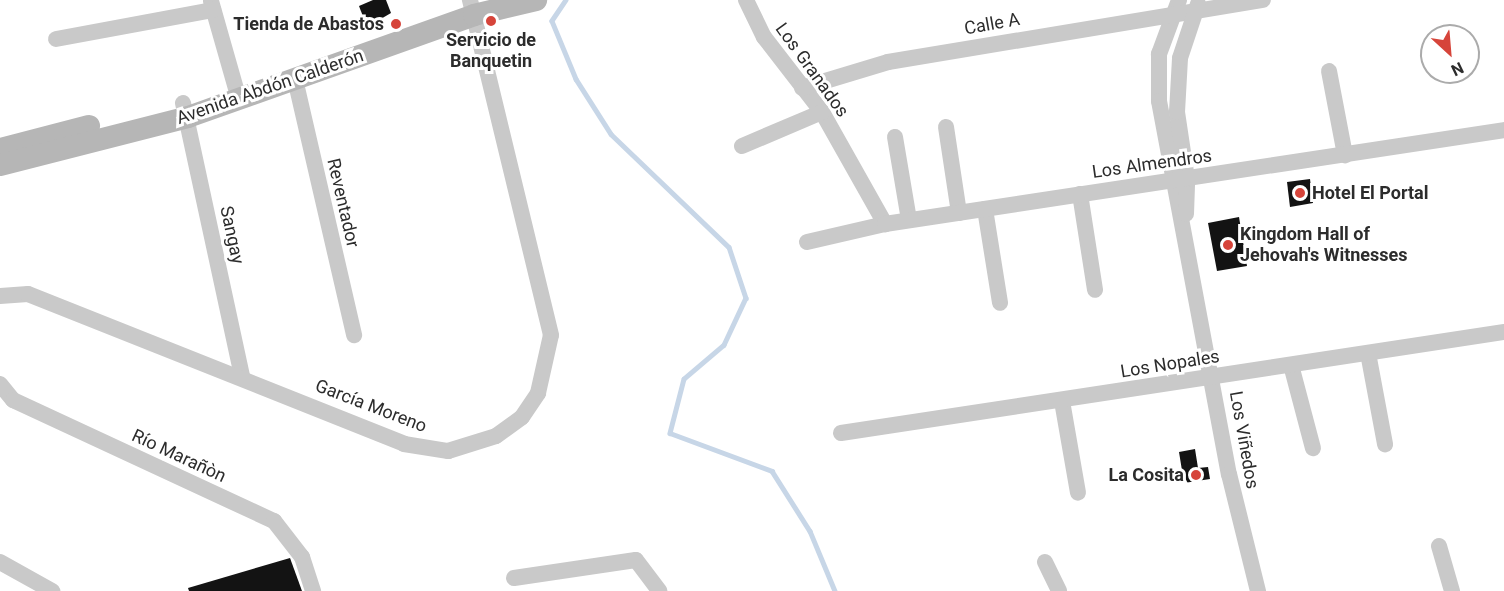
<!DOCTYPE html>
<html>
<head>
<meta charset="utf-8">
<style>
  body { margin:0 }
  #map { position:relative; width:1504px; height:591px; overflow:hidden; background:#fff; font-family:Roboto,sans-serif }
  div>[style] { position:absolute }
  .stream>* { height:4.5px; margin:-2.25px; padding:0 2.25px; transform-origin:2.25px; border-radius:2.25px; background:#c7d6e7 }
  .building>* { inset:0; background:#131313 }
  .minor>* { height:16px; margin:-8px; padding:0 8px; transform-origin:8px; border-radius:8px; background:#c9c9c9 }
  .secondary>* { height:22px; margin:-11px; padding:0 11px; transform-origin:11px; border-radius:11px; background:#b6b6b6 }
  .dots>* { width:16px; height:16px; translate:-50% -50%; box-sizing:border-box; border:3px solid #fff; border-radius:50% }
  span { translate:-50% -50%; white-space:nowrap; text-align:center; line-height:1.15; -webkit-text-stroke:6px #fff; paint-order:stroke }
  .poi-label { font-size:18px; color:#2c2c2c; font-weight:700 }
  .right { translate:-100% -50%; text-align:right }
  .left { translate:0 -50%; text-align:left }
  .street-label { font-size:18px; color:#2c2c2c }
  .north { position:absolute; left:1420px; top:24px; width:60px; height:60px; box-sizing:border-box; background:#fff; border:2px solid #ababab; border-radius:50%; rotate:154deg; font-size:16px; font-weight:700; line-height:24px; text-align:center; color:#2c2c2c }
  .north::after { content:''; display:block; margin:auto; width:21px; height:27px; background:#d6443a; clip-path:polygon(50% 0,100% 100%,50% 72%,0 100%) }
</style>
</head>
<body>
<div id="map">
  <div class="stream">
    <div style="left:566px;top:0;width:25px;rotate:124deg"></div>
    <div style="left:552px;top:21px;width:63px;rotate:67.5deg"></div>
    <div style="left:576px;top:79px;width:65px;rotate:57.5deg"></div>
    <div style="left:611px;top:134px;width:163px;rotate:43.8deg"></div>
    <div style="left:729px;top:247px;width:54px;rotate:71.6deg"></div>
    <div style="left:746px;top:298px;width:52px;rotate:115.1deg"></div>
    <div style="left:724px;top:345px;width:52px;rotate:139.6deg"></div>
    <div style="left:684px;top:379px;width:56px;rotate:104.5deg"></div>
    <div style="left:670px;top:433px;width:109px;rotate:20.4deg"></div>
    <div style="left:772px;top:471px;width:71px;rotate:57.7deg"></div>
    <div style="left:810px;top:531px;width:65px;rotate:67.4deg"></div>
  </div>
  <div class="building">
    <div style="clip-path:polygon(373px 0,386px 0,391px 13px,367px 27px,359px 6px)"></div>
    <div style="clip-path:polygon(1310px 179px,1313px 203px,1290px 207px,1287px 182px)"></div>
    <div style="clip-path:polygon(1239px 217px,1247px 266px,1217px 271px,1208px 223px)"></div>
    <div style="clip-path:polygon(1195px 449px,1198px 468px,1208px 467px,1210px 479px,1184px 483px,1179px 452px)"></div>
    <div style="clip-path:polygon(290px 558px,302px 591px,189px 591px,188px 588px)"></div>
  </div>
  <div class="minor">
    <div style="left:746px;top:0;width:41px;rotate:64.1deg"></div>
    <div style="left:764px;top:37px;width:95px;rotate:52.3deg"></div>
    <div style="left:822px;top:112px;width:129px;rotate:60.6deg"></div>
    <div style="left:1179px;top:0;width:58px;rotate:110.3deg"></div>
    <div style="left:1159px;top:54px;width:47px;rotate:90deg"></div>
    <div style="left:1159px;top:101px;width:380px;rotate:79.4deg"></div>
    <div style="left:1229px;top:474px;width:121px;rotate:76.1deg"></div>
    <div style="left:211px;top:1px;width:102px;rotate:74.1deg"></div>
    <div style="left:56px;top:39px;width:160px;rotate:-10.5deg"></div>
    <div style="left:1329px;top:71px;width:86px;rotate:79.2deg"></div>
    <div style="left:295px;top:79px;width:263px;rotate:77deg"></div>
    <div style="left:802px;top:88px;width:90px;rotate:-16.8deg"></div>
    <div style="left:888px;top:62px;width:380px;rotate:-9.4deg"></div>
    <div style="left:183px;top:103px;width:278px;rotate:77.8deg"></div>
    <div style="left:946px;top:127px;width:87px;rotate:81.4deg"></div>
    <div style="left:895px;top:137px;width:84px;rotate:80.4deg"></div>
    <div style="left:742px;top:146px;width:87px;rotate:-23deg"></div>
    <div style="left:1080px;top:194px;width:97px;rotate:81.1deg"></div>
    <div style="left:985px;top:209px;width:95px;rotate:80.9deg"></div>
    <div style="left:1186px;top:214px;width:35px;rotate:-88deg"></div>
    <div style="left:1187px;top:179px;width:68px;rotate:-98.5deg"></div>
    <div style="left:1177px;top:112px;width:54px;rotate:-86.8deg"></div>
    <div style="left:1180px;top:58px;width:57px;rotate:-71.6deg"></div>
    <div style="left:807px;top:242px;width:80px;rotate:-13deg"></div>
    <div style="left:885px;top:224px;width:626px;rotate:-8.63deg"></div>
    <div style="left:0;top:296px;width:28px;rotate:-4deg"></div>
    <div style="left:28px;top:294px;width:405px;rotate:21.7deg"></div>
    <div style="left:404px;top:444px;width:45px;rotate:9deg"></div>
    <div style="left:448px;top:451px;width:50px;rotate:-17.4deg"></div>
    <div style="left:496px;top:436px;width:32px;rotate:-36deg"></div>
    <div style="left:522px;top:417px;width:29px;rotate:-56deg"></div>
    <div style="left:538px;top:393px;width:59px;rotate:-77.4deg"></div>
    <div style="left:551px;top:335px;width:345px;rotate:-103.6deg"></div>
    <div style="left:1368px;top:353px;width:93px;rotate:79.4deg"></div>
    <div style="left:1291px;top:365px;width:86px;rotate:75.2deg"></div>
    <div style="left:0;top:384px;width:21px;rotate:51deg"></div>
    <div style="left:13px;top:400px;width:288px;rotate:24.9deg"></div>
    <div style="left:274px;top:521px;width:46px;rotate:52.1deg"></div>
    <div style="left:302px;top:557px;width:36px;rotate:72deg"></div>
    <div style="left:1062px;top:401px;width:93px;rotate:80.1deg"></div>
    <div style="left:841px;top:433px;width:671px;rotate:-8.66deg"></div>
    <div style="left:1439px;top:546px;width:47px;rotate:73.9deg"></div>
    <div style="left:0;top:562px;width:60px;rotate:29.1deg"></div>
    <div style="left:1045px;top:562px;width:32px;rotate:64deg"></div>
    <div style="left:514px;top:578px;width:123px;rotate:-8.4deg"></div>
    <div style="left:636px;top:560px;width:39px;rotate:53deg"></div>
  </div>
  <div class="secondary">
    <div style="left:0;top:149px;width:92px;rotate:-14.5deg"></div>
    <div style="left:0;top:165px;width:194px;rotate:-14.3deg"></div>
    <div style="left:188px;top:117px;width:304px;rotate:-19.6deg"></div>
    <div style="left:474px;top:15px;width:64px;rotate:-13.6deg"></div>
  </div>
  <div class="dots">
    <div style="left:491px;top:21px;background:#d6443a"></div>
    <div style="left:396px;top:24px;background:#d6443a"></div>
    <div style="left:1300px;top:193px;background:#d6443a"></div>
    <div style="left:1228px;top:245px;background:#d6443a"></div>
    <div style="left:1196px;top:475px;background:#d6443a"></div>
  </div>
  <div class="poi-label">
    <span class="right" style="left:384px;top:24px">Tienda de Abastos</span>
    <span style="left:491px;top:51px">Servicio de<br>Banquetin</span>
    <span class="left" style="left:1312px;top:193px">Hotel El Portal</span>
    <span class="left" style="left:1240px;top:245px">Kingdom Hall of<br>Jehovah's Witnesses</span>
    <span class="right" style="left:1184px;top:475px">La Cosita</span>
  </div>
  <div class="street-label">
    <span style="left:992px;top:24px;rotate:-10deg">Calle A</span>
    <span style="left:812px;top:70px;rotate:54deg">Los Granados</span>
    <span style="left:270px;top:87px;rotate:-19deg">Avenida Abdón Calderón</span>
    <span style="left:1152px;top:164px;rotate:-8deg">Los Almendros</span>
    <span style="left:343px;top:203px;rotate:77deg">Reventador</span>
    <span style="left:232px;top:235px;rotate:78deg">Sangay</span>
    <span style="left:1170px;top:364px;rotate:-9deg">Los Nopales</span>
    <span style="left:371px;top:406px;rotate:21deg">García Moreno</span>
    <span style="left:1244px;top:440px;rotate:80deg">Los Viñedos</span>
    <span style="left:179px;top:456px;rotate:25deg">Río Marañòn</span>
  </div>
  <div class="north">N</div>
</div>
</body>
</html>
